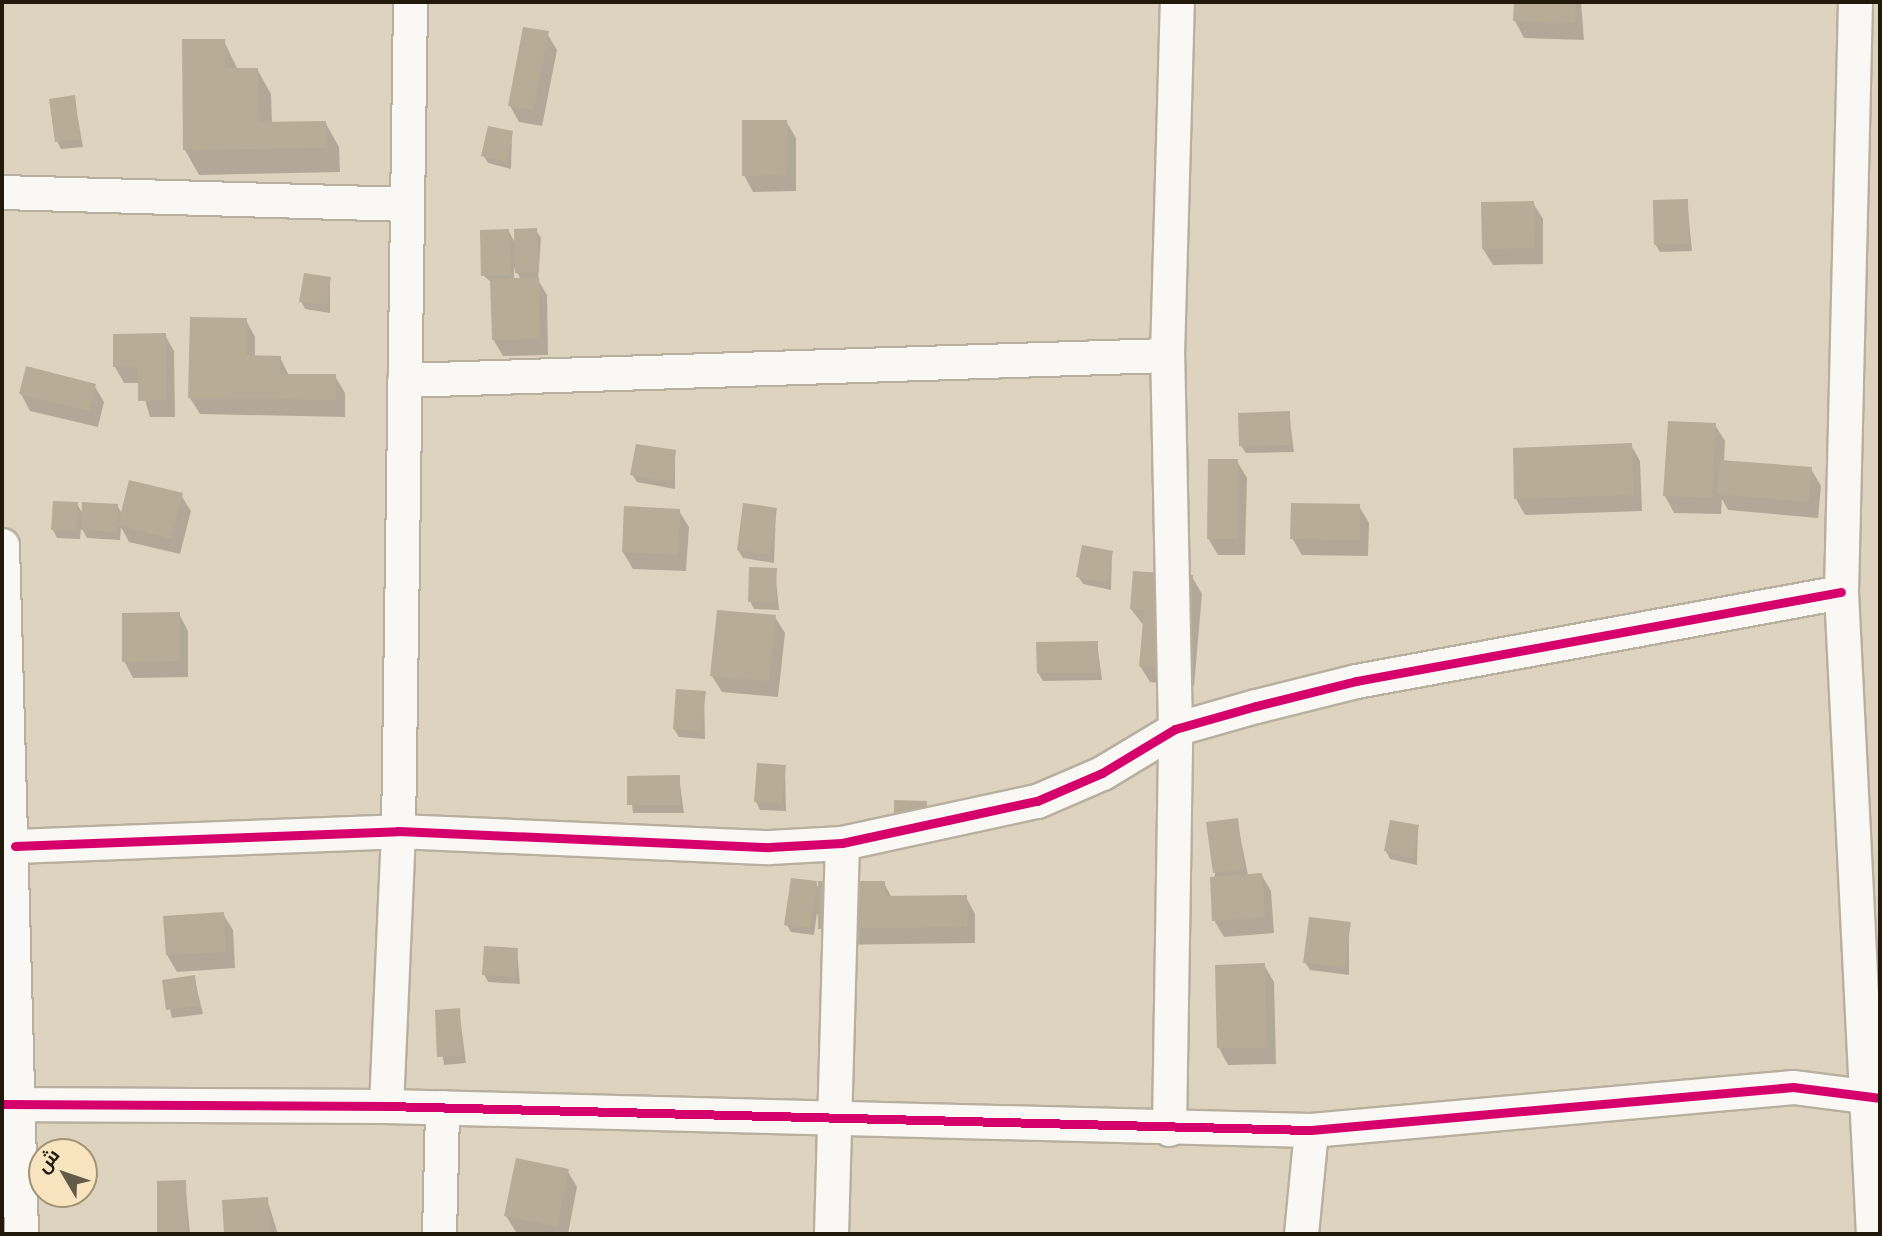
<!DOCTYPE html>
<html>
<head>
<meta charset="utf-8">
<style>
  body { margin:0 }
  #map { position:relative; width:1882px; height:1236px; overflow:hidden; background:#ded3be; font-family:Arial,Cairo,sans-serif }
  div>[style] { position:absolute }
  .shadow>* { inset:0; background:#0003 }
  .building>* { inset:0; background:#b8ac96 }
  .roads { filter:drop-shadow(2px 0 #b8b09f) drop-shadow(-2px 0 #b8b09f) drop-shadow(0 2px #b8b09f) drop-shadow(0 -2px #b8b09f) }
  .street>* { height:33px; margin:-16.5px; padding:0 16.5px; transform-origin:16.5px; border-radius:16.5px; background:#faf8f5 }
  .cycleway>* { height:9px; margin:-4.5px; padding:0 4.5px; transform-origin:4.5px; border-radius:4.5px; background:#d6006c }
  span { translate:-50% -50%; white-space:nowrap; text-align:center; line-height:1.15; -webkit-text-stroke:5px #f8e4be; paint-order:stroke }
  .frame { position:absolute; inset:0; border:4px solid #211a0b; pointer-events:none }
  .north { position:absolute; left:28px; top:1138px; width:70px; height:70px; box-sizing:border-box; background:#f8e4be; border:2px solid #a29376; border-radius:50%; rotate:309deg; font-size:19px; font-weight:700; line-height:28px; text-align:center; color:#211a0b }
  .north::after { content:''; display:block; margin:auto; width:24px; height:32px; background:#635b4a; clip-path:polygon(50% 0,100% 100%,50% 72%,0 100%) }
</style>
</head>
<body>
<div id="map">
  <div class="shadow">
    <div style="clip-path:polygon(1516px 2px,1581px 2px,1584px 40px,1524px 38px,1515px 21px)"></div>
    <div style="clip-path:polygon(547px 33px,557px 50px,542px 126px,519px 122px,510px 106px)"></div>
    <div style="clip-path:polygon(184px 41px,224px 41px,238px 70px,257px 69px,271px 94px,272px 124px,325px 122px,339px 147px,340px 172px,199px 175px,185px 150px)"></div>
    <div style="clip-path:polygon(74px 97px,83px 147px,61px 149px,57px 141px)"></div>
    <div style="clip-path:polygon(786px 121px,796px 138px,796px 191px,753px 192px,744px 175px)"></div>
    <div style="clip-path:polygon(512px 133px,511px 169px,488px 163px,483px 155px)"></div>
    <div style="clip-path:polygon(1687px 201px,1692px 251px,1660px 252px,1655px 244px)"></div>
    <div style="clip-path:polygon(1533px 203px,1543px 219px,1543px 264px,1493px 265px,1483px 249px)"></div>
    <div style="clip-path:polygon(evenodd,508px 230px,516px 244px,536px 230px,541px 238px,538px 280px,547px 295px,548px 355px,503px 356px,493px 339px,492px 283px,483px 275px,508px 230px,514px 267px,517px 273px,521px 279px,514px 280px,514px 267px)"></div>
    <div style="clip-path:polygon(330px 279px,330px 313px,305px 309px,301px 301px)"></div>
    <div style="clip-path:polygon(246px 320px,255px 337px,255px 357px,280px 357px,289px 376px,335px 376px,345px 393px,345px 417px,200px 414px,190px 398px)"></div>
    <div style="clip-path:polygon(165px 335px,174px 351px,175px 417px,150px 417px,140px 383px,124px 383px,115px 367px)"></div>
    <div style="clip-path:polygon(94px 385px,104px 402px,98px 427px,30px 411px,21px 394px)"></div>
    <div style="clip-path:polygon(1289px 413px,1294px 452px,1246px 453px,1241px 446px)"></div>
    <div style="clip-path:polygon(1715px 425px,1725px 441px,1724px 462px,1811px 469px,1821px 486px,1818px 518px,1728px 510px,1722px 499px,1721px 514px,1674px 513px,1665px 496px)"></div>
    <div style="clip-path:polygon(1631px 445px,1640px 461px,1642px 511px,1525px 515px,1516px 499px)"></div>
    <div style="clip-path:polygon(675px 452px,675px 489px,637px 482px,632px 474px)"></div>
    <div style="clip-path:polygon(1237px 461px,1247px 478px,1245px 555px,1218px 555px,1208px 538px)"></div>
    <div style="clip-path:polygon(181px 495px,191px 511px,180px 554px,129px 542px,121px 527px,120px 540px,87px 538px,81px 527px,80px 539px,57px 538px,53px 530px,77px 504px,83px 514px,117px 505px,122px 514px)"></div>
    <div style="clip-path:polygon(1359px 506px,1369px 523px,1368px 556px,1302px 555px,1292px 538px)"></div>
    <div style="clip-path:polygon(776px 510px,774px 563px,743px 558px,738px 550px)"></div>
    <div style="clip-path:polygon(679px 511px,689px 527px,686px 571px,633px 569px,623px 552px)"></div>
    <div style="clip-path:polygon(1112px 553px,1111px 590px,1083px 584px,1078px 576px)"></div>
    <div style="clip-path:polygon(775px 569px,779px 610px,754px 609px,750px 601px)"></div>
    <div style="clip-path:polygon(1192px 577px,1202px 594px,1194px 686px,1150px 682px,1140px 666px,1144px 626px,1131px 609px)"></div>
    <div style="clip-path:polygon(179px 614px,188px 631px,188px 677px,133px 678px,124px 661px)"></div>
    <div style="clip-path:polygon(775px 617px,785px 633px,778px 697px,722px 692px,712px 676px)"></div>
    <div style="clip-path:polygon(1097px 643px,1102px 680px,1043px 681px,1038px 673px)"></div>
    <div style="clip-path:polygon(704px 693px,705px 739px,679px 737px,674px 729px)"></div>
    <div style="clip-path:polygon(785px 767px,786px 811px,760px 810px,756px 802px)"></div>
    <div style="clip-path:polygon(629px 777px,679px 777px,684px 813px,633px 813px)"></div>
    <div style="clip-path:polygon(1237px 820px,1248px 875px,1261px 874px,1271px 891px,1274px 933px,1224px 937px,1214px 920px,1215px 872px)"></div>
    <div style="clip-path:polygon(1418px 827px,1417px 865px,1390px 859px,1386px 851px)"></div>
    <div style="clip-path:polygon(816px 883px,819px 890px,884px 883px,892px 898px,966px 897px,975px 914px,975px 943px,829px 945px,817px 913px,814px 935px,791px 932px,786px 924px)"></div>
    <div style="clip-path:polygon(223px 914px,233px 930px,235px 968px,177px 972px,167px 955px,165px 917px)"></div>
    <div style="clip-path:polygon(1349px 924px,1349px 975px,1310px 970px,1305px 962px)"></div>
    <div style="clip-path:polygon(517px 950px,520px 984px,488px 982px,484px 974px)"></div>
    <div style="clip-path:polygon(1264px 965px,1274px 982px,1276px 1064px,1228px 1065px,1219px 1048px)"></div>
    <div style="clip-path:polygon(194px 977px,203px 1014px,172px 1018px,164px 981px)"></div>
    <div style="clip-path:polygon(459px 1010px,466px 1063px,444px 1065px,437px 1011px)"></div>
    <div style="clip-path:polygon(567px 1170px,577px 1187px,568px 1234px,516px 1232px,506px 1216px)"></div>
    <div style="clip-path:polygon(185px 1182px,190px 1234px,159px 1234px,158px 1183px)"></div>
    <div style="clip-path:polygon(267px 1199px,278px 1234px,226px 1234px,224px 1201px)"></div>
  </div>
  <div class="building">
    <div style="clip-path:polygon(1514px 2px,1576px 2px,1575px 23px,1513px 21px)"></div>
    <div style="clip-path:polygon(523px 27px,549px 31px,533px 110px,508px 106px)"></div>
    <div style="clip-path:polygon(182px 39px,225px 39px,225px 68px,258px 68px,259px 122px,326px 121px,327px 148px,183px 150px)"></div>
    <div style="clip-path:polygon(75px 95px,80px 139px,55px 142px,49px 99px)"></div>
    <div style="clip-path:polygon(742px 120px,787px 120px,787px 175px,742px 176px)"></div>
    <div style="clip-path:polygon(488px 126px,513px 131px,507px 162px,481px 156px)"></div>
    <div style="clip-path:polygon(1688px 199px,1689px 244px,1654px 245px,1653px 200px)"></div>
    <div style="clip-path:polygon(1534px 201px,1535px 248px,1482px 249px,1481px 202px)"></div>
    <div style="clip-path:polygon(537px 228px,539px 272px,515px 273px,514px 229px)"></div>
    <div style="clip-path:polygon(509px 229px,511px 275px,481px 276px,480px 230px)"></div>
    <div style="clip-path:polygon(304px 273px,331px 277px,326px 306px,299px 302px)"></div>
    <div style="clip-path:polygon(539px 277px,540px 339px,492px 340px,490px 279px)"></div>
    <div style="clip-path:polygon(190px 317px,247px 318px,246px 355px,281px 356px,280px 374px,336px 374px,336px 400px,188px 398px)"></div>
    <div style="clip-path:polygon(166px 333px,166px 400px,138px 401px,138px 367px,113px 367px,113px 334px)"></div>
    <div style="clip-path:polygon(26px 366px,96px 384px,89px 411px,19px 394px)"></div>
    <div style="clip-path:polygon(1290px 411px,1291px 445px,1239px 446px,1238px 413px)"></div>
    <div style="clip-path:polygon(1668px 421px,1716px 423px,1712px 498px,1663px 496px)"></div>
    <div style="clip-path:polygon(1632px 443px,1634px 495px,1514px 499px,1513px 448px)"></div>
    <div style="clip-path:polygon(636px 444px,676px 450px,672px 482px,630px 475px)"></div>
    <div style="clip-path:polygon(1208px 459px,1238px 459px,1237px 539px,1207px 539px)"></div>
    <div style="clip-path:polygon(1720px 460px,1812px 467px,1809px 502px,1717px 494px)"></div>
    <div style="clip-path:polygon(129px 480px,183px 493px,171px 539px,118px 525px)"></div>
    <div style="clip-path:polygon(53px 501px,78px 502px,76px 531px,51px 530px)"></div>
    <div style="clip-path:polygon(82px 502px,118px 504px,117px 532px,81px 530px)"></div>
    <div style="clip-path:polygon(743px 503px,777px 508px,770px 555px,737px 550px)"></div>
    <div style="clip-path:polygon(1291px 503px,1360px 504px,1360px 540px,1290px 539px)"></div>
    <div style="clip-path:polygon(624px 506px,680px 509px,678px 555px,622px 552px)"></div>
    <div style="clip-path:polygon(1082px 545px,1113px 551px,1107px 582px,1076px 577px)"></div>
    <div style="clip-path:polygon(749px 567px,777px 568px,775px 603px,748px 602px)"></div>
    <div style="clip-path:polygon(1133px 571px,1193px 575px,1185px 669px,1139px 666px,1144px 610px,1130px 609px)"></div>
    <div style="clip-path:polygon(717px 610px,776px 615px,769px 681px,710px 676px)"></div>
    <div style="clip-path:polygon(180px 612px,180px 661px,122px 662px,122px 613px)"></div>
    <div style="clip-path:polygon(1098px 641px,1098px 673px,1037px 673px,1036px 642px)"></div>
    <div style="clip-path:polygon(676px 689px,706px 691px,701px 732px,673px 729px)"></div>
    <div style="clip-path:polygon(757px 763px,786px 765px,782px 804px,754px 802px)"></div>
    <div style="clip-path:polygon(680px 775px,680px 805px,627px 805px,627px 776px)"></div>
    <div style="clip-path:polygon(894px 800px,927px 801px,926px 824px,894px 824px)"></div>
    <div style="clip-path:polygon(1238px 818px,1244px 869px,1213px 873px,1206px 822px)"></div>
    <div style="clip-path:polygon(1390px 820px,1419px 825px,1413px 858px,1384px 851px)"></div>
    <div style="clip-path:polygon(1262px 873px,1265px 917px,1212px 921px,1210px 877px)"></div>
    <div style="clip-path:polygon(791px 878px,817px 881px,810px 928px,784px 925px)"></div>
    <div style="clip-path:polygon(818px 881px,885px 881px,885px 896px,967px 895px,967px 927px,818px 929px)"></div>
    <div style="clip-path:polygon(224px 912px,226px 952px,166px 955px,163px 916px)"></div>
    <div style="clip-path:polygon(1309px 917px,1351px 922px,1345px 967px,1303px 963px)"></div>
    <div style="clip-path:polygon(484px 946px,518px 948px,516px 977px,482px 975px)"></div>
    <div style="clip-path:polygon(1265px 963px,1267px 1048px,1217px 1048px,1215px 965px)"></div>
    <div style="clip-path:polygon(195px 975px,199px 1006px,166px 1010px,162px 980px)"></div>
    <div style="clip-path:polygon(460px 1008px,462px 1056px,437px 1057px,435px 1010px)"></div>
    <div style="clip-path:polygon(516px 1158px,569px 1169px,557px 1227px,504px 1216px)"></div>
    <div style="clip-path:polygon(186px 1180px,187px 1234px,157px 1234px,157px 1181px)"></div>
    <div style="clip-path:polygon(268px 1197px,270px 1234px,224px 1234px,222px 1200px)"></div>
  </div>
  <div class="roads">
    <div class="street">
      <div style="left:1855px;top:2px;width:590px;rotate:91.36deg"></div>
      <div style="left:1841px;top:592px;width:643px;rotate:87.15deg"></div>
      <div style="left:2px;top:192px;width:404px;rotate:1.7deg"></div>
      <div style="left:404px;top:380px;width:763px;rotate:-1.88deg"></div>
      <div style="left:2px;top:545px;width:689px;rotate:88.42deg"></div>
      <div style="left:15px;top:846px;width:383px;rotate:-2.2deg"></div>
      <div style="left:398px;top:831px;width:371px;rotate:2.5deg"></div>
      <div style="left:769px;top:847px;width:73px;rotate:-3.1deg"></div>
      <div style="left:842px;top:843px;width:199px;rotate:-12.2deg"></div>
      <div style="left:1037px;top:801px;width:71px;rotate:-23.3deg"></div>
      <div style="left:1102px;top:773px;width:85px;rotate:-31.1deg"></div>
      <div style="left:1175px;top:729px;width:84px;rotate:-15.9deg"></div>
      <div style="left:1256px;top:706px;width:103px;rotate:-14deg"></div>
      <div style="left:1356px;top:681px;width:493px;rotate:-10.4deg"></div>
      <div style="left:2px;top:1104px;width:384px;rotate:0.3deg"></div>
      <div style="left:386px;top:1106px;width:925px;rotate:1.49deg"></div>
      <div style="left:1311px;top:1130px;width:484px;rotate:-5.1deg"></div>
      <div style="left:1793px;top:1087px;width:88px;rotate:7.2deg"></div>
      <div style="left:386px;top:1106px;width:275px;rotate:-87.5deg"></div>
      <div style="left:398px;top:831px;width:829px;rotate:-89.17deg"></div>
      <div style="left:1169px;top:1129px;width:400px;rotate:-89.1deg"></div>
      <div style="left:1175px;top:729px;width:374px;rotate:-91.2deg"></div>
      <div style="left:1167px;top:355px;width:353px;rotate:-88.4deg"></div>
      <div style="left:439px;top:1234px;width:127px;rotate:-88.6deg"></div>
      <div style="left:831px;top:1234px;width:391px;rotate:-88.4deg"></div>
      <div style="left:1301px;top:1234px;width:104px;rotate:-84.5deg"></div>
    </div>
  </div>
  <div class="cycleway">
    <div style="left:15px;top:846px;width:383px;rotate:-2.2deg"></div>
    <div style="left:398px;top:831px;width:371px;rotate:2.5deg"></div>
    <div style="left:769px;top:847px;width:73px;rotate:-3.1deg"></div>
    <div style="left:842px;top:843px;width:199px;rotate:-12.2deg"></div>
    <div style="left:1037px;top:801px;width:71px;rotate:-23.3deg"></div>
    <div style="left:1102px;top:773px;width:85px;rotate:-31.1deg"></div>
    <div style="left:1175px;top:729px;width:84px;rotate:-15.9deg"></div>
    <div style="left:1256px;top:706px;width:103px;rotate:-14deg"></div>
    <div style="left:1356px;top:681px;width:493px;rotate:-10.4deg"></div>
    <div style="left:2px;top:1104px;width:384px;rotate:0.3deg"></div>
    <div style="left:386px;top:1106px;width:925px;rotate:1.49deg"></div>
    <div style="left:1311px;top:1130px;width:484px;rotate:-5.1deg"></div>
    <div style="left:1793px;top:1087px;width:88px;rotate:7.2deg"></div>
  </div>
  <div class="frame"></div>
  <div class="north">ش</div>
</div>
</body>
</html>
